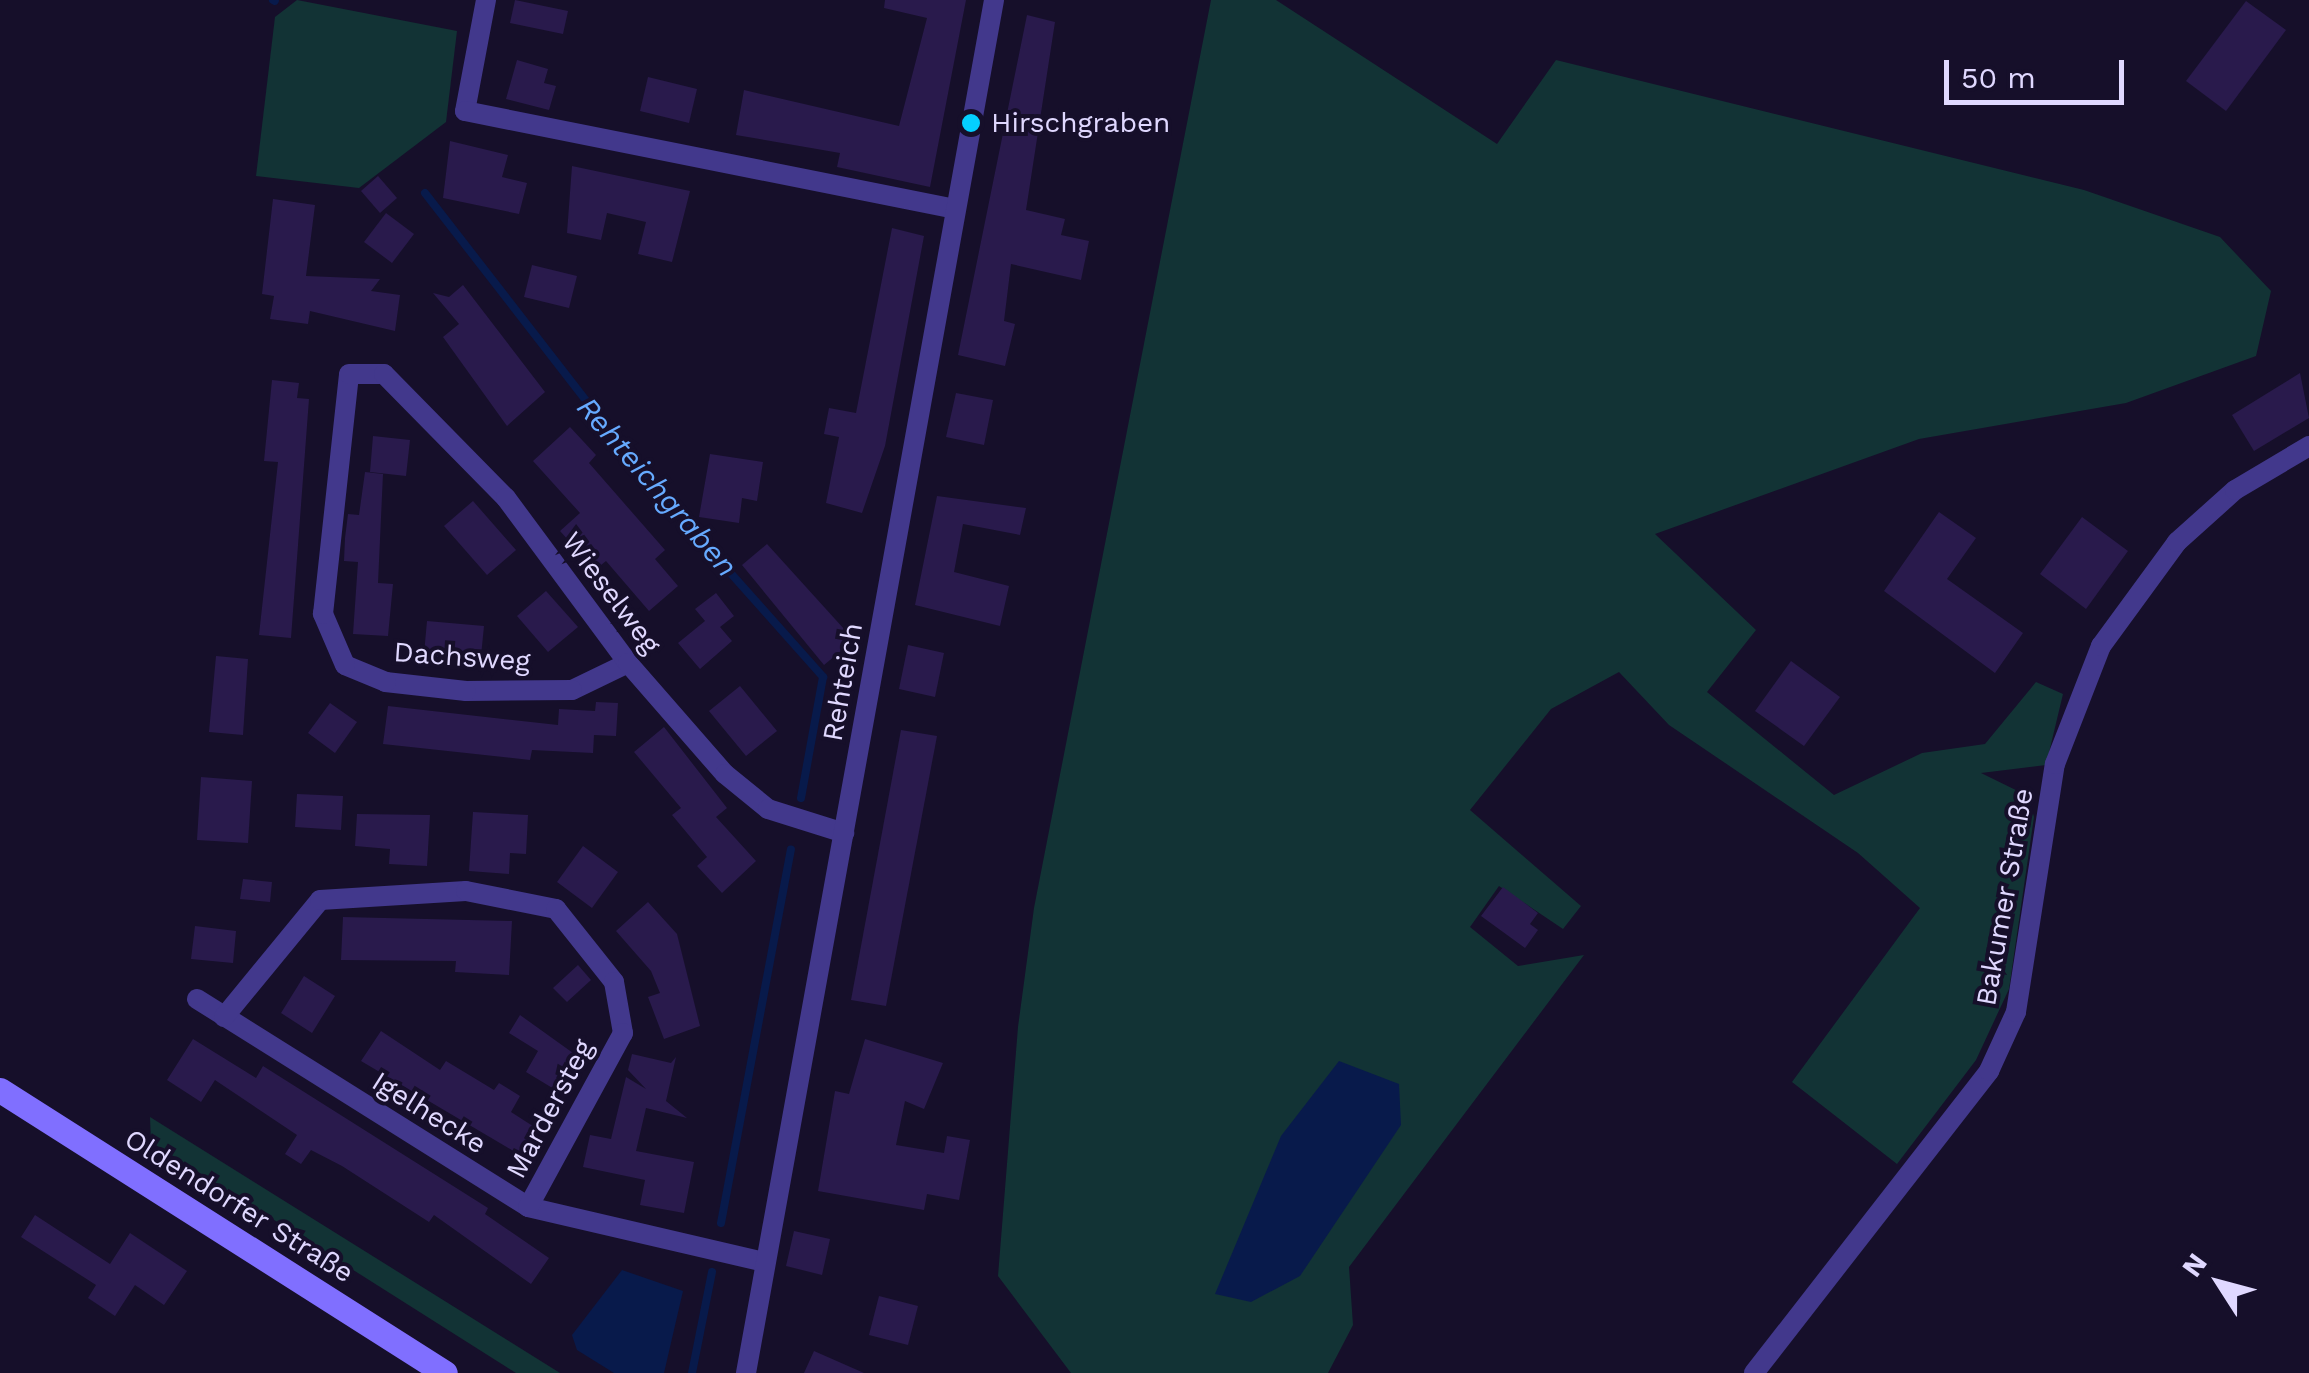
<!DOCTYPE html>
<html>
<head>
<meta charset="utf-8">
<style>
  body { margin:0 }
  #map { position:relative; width:2309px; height:1373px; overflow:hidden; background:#160f2a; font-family:"Work Sans",sans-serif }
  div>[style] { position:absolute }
  .green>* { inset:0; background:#123335 }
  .water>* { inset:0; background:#081a4b }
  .stream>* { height:8px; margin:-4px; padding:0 4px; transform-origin:4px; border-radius:4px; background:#081a4b }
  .building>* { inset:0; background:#291a4c }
  .street>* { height:20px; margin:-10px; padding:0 10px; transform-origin:10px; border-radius:10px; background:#42388c }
  .secondary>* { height:25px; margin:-12.5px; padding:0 12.5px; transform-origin:12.5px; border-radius:12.5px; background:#806fff }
  .dots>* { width:28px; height:28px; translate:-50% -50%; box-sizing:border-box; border:5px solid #160f2a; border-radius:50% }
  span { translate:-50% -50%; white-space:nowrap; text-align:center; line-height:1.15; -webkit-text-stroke:8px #160f2a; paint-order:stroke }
  .poi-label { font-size:28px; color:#e0d8ff }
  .left { translate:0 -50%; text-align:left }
  .street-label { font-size:28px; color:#e0d8ff }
  .water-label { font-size:30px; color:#6af; font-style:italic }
  .north { position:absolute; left:2169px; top:1233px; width:100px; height:100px; -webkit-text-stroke:8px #160f2a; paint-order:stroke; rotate:306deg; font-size:28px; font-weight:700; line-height:40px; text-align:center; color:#e0d8ff }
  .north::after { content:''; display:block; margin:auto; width:35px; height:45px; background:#e0d8ff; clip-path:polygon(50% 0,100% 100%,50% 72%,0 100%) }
  .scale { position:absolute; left:1944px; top:60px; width:180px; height:45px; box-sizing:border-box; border:5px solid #e0d8ff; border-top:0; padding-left:12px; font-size:30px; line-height:35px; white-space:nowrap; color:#e0d8ff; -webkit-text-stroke:8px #160f2a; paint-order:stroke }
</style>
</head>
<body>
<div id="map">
  <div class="green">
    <div style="clip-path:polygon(297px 0,457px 31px,446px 122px,359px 188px,256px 176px,275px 17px)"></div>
    <div style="clip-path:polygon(1211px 0,1276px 0,1497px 144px,1556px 60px,2084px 190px,2220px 237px,2271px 291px,2256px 356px,2126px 403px,1919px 439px,1655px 534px,1756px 630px,1707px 692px,1834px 795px,1922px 753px,1985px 744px,2036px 682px,2063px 694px,2046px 765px,1981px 773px,2028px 796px,2034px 817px,2009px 989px,1976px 1060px,1897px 1164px,1792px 1082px,1920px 908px,1858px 853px,1669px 725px,1619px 672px,1551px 709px,1470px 810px,1581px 906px,1563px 929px,1499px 886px,1470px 927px,1518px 966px,1584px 955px,1349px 1267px,1353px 1325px,1328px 1373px,1071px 1373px,998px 1276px,1018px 1027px,1034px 908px)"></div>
    <div style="clip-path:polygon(150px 1117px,560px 1373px,516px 1373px,151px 1142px)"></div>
  </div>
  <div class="water">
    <div style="clip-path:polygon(1339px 1061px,1399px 1084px,1401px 1125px,1300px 1276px,1251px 1302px,1215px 1294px,1281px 1136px)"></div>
    <div style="clip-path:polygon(622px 1270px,683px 1291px,664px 1373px,614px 1373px,577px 1350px,572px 1335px)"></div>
  </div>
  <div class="stream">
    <div style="left:273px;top:0;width:2px;rotate:27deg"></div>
    <div style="left:425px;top:193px;width:359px;rotate:52.2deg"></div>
    <div style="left:645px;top:477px;width:268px;rotate:48.3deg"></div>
    <div style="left:823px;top:677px;width:123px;rotate:100.3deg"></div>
    <div style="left:721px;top:1223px;width:380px;rotate:-79.4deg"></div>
    <div style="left:692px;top:1373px;width:103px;rotate:-78.8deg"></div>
  </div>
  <div class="building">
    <div style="clip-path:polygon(515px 0,568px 11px,563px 34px,510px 23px)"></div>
    <div style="clip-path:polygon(885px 0,966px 0,930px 187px,837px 167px,840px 153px,736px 135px,744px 90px,899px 126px,927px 18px,884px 8px)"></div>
    <div style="clip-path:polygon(2246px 1px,2286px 30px,2226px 111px,2186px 81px)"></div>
    <div style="clip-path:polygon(1027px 15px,1055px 22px,1026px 210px,1065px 219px,1061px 235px,1089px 241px,1081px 280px,1011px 264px,1004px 321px,1015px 324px,1005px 366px,958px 355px)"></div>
    <div style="clip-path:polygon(517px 60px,548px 69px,544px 83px,556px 86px,549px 110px,506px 99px)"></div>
    <div style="clip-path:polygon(648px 77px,697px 89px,689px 123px,640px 111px)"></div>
    <div style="clip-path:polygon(450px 141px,508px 155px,502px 177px,527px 183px,519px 214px,443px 198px)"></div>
    <div style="clip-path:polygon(572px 166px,690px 191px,672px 262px,638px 254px,646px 222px,607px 213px,601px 240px,567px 233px)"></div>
    <div style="clip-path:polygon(378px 176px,397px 198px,380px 213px,361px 191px)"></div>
    <div style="clip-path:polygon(273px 199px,315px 205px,306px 276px,380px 279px,371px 291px,400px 295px,395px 331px,310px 311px,308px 324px,270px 319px,274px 296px,262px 294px)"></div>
    <div style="clip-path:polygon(386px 213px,414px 234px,392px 263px,364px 242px)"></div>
    <div style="clip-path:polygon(892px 228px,924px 236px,885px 446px,862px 513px,826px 503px,839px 437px,824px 434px,829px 408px,856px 413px)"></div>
    <div style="clip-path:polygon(532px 265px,577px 276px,569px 308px,524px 297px)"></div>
    <div style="clip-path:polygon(463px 285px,545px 392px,507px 426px,443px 337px,459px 324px,433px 293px,449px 297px)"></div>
    <div style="clip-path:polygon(2300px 373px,2309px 418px,2254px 451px,2232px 415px)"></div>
    <div style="clip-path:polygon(272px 380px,299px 383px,297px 398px,309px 399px,291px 638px,259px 635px,278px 462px,264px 461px)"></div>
    <div style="clip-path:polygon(956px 393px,993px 400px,984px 445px,946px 437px)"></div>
    <div style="clip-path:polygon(570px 427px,596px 455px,589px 463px,665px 550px,655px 559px,678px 586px,649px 611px,606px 561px,595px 570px,560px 531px,580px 513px,533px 461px)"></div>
    <div style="clip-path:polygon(373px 436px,410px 440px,406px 476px,370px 472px)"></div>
    <div style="clip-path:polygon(710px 454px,763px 462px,757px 501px,742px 498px,739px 523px,699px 517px)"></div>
    <div style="clip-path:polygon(365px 472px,383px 474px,378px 583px,393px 584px,388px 636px,353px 634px,358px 562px,344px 561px,345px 538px,348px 514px,359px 515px)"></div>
    <div style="clip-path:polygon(937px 496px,1026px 508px,1020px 535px,963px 524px,954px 572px,1009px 586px,1000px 626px,915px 605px)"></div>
    <div style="clip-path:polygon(473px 501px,516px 550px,487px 575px,444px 526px)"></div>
    <div style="clip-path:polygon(1939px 512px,1976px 538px,1947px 579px,2023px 633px,1995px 673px,1884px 591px)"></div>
    <div style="clip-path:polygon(2082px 517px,2128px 551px,2086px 609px,2040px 574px)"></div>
    <div style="clip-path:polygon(767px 544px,854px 640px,824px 665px,742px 565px)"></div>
    <div style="clip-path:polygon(546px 591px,578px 627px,548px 652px,517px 616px)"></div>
    <div style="clip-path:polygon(716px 593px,734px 616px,720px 627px,732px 641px,700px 669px,678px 643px,705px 621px,695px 609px)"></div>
    <div style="clip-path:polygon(427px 621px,484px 626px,480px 666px,424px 654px)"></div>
    <div style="clip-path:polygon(908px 645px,944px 653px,935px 697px,899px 689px)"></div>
    <div style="clip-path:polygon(216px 656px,248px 659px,243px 735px,209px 732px)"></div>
    <div style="clip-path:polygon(1791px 661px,1840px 697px,1804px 746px,1755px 711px)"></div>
    <div style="clip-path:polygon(740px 686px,777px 731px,746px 756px,709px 711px)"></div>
    <div style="clip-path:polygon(596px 702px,618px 703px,616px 736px,594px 735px,593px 753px,532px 750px,530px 760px,383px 744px,388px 706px,558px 725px,559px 709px,595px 711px)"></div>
    <div style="clip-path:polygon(330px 703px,357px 722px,335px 753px,308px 733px)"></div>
    <div style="clip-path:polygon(664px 727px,727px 808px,716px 817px,756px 861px,722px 893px,697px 866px,707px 857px,672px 815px,681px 808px,634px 752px)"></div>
    <div style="clip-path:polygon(901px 730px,937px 736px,886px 1006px,851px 1000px)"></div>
    <div style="clip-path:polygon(201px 777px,252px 781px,248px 843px,197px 840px)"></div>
    <div style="clip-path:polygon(297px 794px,343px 796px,341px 830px,295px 827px)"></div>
    <div style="clip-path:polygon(473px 812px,528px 815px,526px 854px,510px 853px,509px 874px,469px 871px)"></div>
    <div style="clip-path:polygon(357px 814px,430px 815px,427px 866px,389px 864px,390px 849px,355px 846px)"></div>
    <div style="clip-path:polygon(583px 846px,618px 872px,592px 908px,557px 882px)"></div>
    <div style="clip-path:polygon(243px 879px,272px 882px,270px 902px,240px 899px)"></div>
    <div style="clip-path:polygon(1503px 887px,1538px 913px,1530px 924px,1538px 930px,1525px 948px,1481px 916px)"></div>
    <div style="clip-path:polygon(648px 902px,677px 934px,700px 1026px,664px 1039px,648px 997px,660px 993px,651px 971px,616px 931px)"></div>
    <div style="clip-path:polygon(343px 917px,512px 921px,509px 975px,455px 972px,456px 961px,341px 960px)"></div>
    <div style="clip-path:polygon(195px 926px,236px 931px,233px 963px,191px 959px)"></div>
    <div style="clip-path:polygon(578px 965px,591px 980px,567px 1002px,553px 988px)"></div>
    <div style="clip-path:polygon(304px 976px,335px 996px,312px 1033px,281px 1013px)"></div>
    <div style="clip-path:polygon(520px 1015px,580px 1058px,559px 1092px,526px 1072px,538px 1051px,509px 1033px)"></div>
    <div style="clip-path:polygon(381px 1031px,440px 1070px,446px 1061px,494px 1090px,499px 1083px,520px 1096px,511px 1112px,539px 1130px,522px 1156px,361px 1061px)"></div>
    <div style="clip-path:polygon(193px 1039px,256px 1078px,263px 1066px,488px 1208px,485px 1214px,549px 1258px,531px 1284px,434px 1215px,429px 1222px,342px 1166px,311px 1150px,301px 1164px,285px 1154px,297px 1135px,215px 1080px,201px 1102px,167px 1080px)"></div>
    <div style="clip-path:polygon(865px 1039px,943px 1063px,924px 1109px,905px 1101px,896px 1145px,944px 1153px,947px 1136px,970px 1140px,959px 1200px,927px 1194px,924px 1210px,818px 1191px,835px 1091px,849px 1094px)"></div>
    <div style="clip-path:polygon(632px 1054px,671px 1063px,676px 1057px,666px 1101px,687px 1118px,646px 1108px,636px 1151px,694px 1162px,684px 1213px,640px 1205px,645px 1180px,583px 1167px,590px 1135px,611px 1139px,626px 1077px,646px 1089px,628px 1070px)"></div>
    <div style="clip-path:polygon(35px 1215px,110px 1264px,130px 1233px,187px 1271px,164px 1305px,135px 1285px,115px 1316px,88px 1298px,96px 1285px,21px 1237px)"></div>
    <div style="clip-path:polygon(794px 1231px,830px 1239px,822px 1275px,786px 1266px)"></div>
    <div style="clip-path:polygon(879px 1296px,918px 1306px,908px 1345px,869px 1335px)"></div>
    <div style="clip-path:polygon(814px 1351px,864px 1373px,804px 1373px)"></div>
  </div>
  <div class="street">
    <div style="left:486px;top:0;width:113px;rotate:100.7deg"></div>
    <div style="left:465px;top:111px;width:500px;rotate:11.3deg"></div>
    <div style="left:628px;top:663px;width:62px;rotate:154.3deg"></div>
    <div style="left:572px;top:690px;width:106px;rotate:179.5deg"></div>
    <div style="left:466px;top:691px;width:81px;rotate:-173.6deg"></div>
    <div style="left:386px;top:682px;width:44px;rotate:-157.5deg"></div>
    <div style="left:345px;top:665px;width:56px;rotate:-113.3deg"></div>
    <div style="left:323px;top:614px;width:241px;rotate:-83.8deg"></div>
    <div style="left:349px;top:374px;width:35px"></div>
    <div style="left:384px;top:374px;width:174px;rotate:45.5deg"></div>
    <div style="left:506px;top:498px;width:205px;rotate:53.5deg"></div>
    <div style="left:628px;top:663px;width:147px;rotate:48.9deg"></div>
    <div style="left:725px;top:774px;width:55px;rotate:39.1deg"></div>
    <div style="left:768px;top:809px;width:80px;rotate:17.5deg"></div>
    <div style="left:197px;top:999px;width:391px;rotate:32.1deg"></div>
    <div style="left:528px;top:1207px;width:243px;rotate:13.1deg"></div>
    <div style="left:224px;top:1017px;width:151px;rotate:-50.6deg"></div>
    <div style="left:320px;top:900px;width:146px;rotate:-3.5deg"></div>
    <div style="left:466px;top:891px;width:92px;rotate:11.3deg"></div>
    <div style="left:556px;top:909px;width:93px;rotate:51.5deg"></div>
    <div style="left:614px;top:982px;width:52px;rotate:80deg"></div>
    <div style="left:623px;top:1033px;width:198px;rotate:118.6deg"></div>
    <div style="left:746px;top:1373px;width:1395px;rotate:-79.76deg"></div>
    <div style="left:1754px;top:1373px;width:383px;rotate:-52.1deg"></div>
    <div style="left:1989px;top:1071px;width:65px;rotate:-65.4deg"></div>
    <div style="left:2016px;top:1012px;width:251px;rotate:-81.1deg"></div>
    <div style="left:2055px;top:764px;width:127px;rotate:-68.7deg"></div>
    <div style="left:2101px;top:646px;width:129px;rotate:-53.8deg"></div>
    <div style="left:2177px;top:542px;width:78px;rotate:-41.9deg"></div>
    <div style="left:2235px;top:490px;width:86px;rotate:-30.7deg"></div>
  </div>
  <div class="secondary">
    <div style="left:0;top:1090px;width:527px;rotate:32.45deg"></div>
  </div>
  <div class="dots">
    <div style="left:971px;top:123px;background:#04cfff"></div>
  </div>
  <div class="poi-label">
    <span class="left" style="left:991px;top:123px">Hirschgraben</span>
  </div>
  <div class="street-label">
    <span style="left:611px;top:593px;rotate:53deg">Wieselweg</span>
    <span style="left:462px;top:657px;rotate:4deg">Dachsweg</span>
    <span style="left:843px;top:682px;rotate:-80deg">Rehteich</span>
    <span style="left:2005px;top:897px;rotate:-80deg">Bakumer Straße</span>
    <span style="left:550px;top:1109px;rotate:-62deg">Mardersteg</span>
    <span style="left:429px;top:1113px;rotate:32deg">Igelhecke</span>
    <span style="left:239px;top:1206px;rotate:32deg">Oldendorfer Straße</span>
  </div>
  <div class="water-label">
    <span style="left:657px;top:487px;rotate:49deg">Rehteichgraben</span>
  </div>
  <div class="north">N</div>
  <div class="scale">50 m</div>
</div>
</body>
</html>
